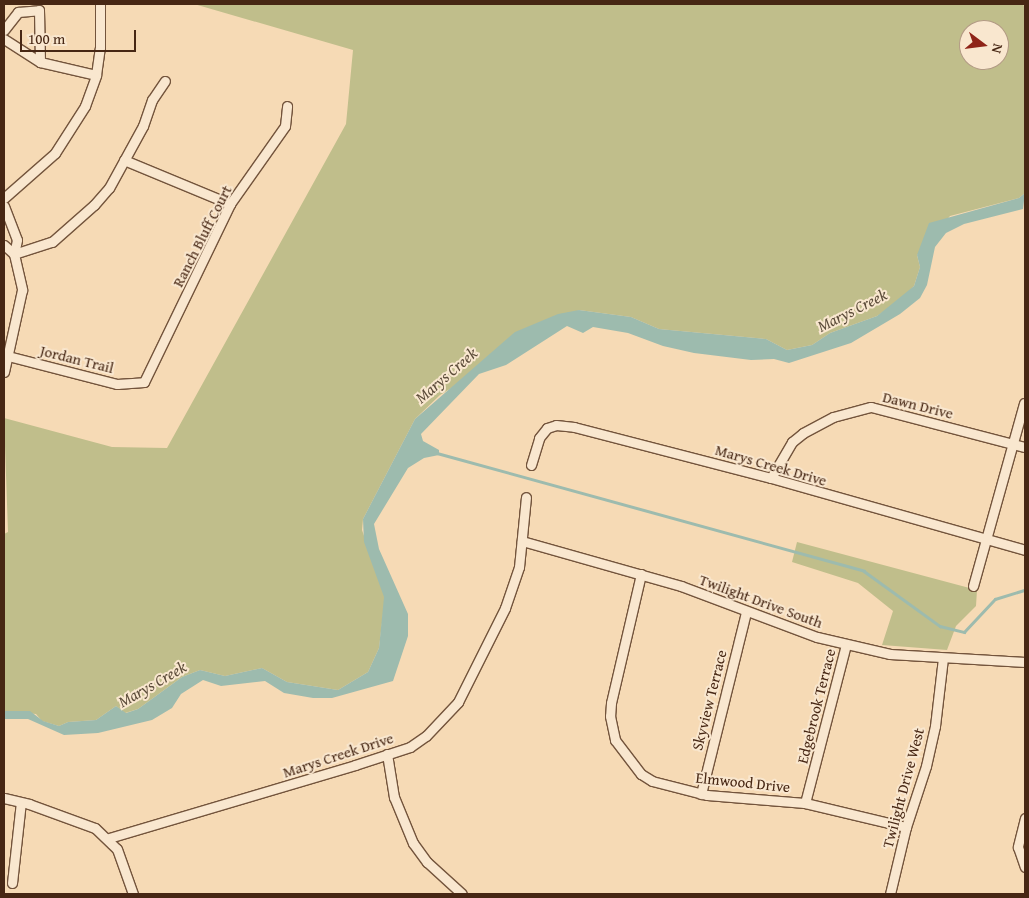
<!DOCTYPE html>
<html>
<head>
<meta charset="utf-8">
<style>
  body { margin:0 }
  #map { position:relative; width:1029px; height:898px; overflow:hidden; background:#f6dab5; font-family:"Gentium Book Plus",serif }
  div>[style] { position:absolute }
  .green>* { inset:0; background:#c0be8b }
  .water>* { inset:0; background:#9dbbae }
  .stream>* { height:2.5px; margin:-1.25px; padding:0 1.25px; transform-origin:1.25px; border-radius:1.25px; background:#9dbbae }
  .roads { filter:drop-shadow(1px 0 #73543c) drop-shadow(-1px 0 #73543c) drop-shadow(0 1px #73543c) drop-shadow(0 -1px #73543c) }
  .minor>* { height:9px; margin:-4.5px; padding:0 4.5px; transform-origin:4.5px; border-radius:4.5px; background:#f9e7cf }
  span { translate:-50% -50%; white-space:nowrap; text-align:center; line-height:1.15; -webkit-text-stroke:4px #f9e7cf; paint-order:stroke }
  .street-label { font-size:15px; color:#472714 }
  .water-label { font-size:16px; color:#5c4c3a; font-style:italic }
  .frame { position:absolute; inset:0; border:5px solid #472714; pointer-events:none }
  .north { position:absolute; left:959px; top:20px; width:50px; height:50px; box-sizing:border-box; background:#f9e7cf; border:1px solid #b29a84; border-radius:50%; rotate:105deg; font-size:14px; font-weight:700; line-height:20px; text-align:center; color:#472714 }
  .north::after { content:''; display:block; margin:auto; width:18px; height:22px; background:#8f2418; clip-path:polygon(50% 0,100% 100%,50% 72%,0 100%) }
  .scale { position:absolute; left:20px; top:30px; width:116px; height:22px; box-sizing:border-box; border:2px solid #472714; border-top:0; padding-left:6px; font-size:15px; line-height:18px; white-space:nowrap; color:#472714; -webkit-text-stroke:4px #f9e7cf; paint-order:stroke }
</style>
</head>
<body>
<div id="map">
  <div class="green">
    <div style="clip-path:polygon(evenodd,194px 4px,1023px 4px,1025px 9px,1025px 193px,1019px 198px,950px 216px,917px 255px,920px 267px,914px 286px,899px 301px,877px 316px,830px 333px,812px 345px,787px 350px,766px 339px,659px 329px,631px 317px,579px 310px,440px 395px,415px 419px,363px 519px,362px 530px,385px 597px,379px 648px,368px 672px,338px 690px,287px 682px,262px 668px,225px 676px,200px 670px,182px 677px,138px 709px,125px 713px,116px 706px,96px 720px,68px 722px,59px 726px,42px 721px,36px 714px,4px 711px,4px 534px,8px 532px,4px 418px,112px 447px,167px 448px,346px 124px,353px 50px,194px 4px,969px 30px,999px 30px,999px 60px,969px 60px,969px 30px)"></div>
    <div style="clip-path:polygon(797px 542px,977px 590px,976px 606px,956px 626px,947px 650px,882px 645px,893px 611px,858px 583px,792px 562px)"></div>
  </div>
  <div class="water">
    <div style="clip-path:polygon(1025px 193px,1023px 209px,964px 224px,946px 233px,935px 247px,927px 285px,920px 298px,900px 314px,851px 343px,789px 363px,774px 359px,751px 360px,694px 353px,663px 346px,628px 333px,593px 327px,583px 333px,567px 326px,506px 365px,479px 374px,421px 434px,423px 441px,439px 450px,439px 455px,424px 458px,408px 468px,374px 524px,379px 549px,408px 614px,408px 636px,393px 681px,332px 698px,313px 698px,284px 693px,265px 681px,221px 686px,203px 680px,181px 694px,172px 708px,152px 720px,98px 733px,64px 735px,28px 719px,4px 719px,4px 711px,30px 711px,43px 721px,59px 726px,68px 722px,96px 720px,116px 706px,126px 713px,138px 709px,182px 677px,200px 670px,225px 676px,262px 668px,287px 682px,338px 690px,368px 672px,379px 648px,384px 597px,364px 542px,363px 519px,415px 419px,515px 332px,558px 314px,579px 310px,631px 317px,659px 329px,766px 339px,787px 350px,812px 345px,830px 333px,877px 316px,914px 286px,920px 267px,917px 255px,929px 223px,1019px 198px)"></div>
  </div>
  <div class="stream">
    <div style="left:437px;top:453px;width:443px;rotate:15.4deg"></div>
    <div style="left:864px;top:571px;width:94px;rotate:35.9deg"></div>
    <div style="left:940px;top:626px;width:25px;rotate:14deg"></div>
    <div style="left:964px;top:632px;width:45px;rotate:-46.8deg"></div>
    <div style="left:995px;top:599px;width:31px;rotate:-17deg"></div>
  </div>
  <div class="roads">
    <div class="minor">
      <div style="left:4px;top:30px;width:23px;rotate:-52deg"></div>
      <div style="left:18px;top:12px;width:21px;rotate:-5deg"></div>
      <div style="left:39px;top:10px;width:52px;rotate:88.9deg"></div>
      <div style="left:4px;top:39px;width:43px;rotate:32.6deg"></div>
      <div style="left:40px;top:62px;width:57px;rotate:13.1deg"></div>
      <div style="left:124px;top:160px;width:115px;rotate:22.5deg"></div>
      <div style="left:4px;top:198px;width:68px;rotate:-41.4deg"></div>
      <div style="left:55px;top:153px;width:56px;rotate:-57.4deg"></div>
      <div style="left:85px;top:106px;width:33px;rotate:-70deg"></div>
      <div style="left:96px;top:75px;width:27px;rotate:-82deg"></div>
      <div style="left:100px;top:48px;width:44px;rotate:-90deg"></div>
      <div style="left:4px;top:206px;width:36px;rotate:69deg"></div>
      <div style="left:17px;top:240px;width:14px;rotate:102deg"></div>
      <div style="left:14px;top:254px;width:37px;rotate:77deg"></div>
      <div style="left:22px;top:290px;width:84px;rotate:102.4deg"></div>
      <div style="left:4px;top:245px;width:13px;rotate:42deg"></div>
      <div style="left:14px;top:254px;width:40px;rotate:-18deg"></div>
      <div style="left:52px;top:242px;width:56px;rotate:-41.4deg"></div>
      <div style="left:94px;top:205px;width:23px;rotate:-49deg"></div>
      <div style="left:109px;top:188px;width:71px;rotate:-61.3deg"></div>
      <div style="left:143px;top:126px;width:28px;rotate:-71deg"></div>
      <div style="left:152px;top:100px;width:23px;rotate:-56deg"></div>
      <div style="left:4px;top:355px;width:117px;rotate:14.4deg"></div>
      <div style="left:117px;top:384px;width:27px;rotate:-4deg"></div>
      <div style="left:144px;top:382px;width:198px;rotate:-64.2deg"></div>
      <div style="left:230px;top:204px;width:95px;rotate:-54.8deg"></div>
      <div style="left:285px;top:126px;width:20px;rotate:-84deg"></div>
      <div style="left:531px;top:465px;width:28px;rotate:-73deg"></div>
      <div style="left:539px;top:438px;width:13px;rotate:-51deg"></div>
      <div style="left:547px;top:428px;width:9px;rotate:-18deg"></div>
      <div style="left:556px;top:425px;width:18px;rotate:6deg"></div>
      <div style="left:574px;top:427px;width:203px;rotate:14.5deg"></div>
      <div style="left:771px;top:478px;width:264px;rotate:15.8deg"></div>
      <div style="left:771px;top:478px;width:42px;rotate:-59.7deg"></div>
      <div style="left:792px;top:442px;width:14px;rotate:-39deg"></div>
      <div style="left:803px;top:433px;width:34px;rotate:-28deg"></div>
      <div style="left:833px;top:417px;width:39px;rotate:-15deg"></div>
      <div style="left:871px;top:407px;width:159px;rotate:14.6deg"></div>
      <div style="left:522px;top:541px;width:165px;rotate:15.8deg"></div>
      <div style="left:681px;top:586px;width:145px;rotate:20.6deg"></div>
      <div style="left:817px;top:637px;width:75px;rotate:13.1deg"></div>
      <div style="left:890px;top:654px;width:135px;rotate:3.4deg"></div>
      <div style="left:641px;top:574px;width:132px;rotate:103.1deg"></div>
      <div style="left:611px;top:703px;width:13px;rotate:94deg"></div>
      <div style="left:610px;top:716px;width:25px;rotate:78deg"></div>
      <div style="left:615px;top:740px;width:43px;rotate:52.6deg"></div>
      <div style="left:641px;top:774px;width:13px;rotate:32deg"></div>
      <div style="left:652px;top:781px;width:57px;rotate:14.3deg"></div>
      <div style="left:707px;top:795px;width:98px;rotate:4.7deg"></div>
      <div style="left:805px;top:803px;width:104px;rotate:13.4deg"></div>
      <div style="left:973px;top:586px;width:190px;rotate:-74.4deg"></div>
      <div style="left:387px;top:754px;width:44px;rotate:80.8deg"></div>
      <div style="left:394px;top:797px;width:50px;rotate:67.6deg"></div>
      <div style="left:413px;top:843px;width:24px;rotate:54deg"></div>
      <div style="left:427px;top:862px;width:47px;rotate:42.4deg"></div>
      <div style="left:701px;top:794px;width:187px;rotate:-76.1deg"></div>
      <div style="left:4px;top:798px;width:26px;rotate:13deg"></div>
      <div style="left:29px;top:804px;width:70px;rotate:20deg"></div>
      <div style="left:95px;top:828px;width:30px;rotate:44deg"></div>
      <div style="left:117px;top:849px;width:48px;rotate:70.4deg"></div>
      <div style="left:805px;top:803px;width:164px;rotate:-75.5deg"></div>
      <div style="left:1025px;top:818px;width:30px;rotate:104deg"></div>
      <div style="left:1018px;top:847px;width:21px;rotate:71deg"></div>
      <div style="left:109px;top:838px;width:257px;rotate:-16.5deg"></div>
      <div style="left:355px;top:765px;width:58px;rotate:-18.1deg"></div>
      <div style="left:410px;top:747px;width:19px;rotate:-35deg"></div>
      <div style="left:426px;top:736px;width:47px;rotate:-46.7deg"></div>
      <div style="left:458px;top:702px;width:105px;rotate:-63.4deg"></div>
      <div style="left:505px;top:608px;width:43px;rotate:-71.1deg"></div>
      <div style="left:519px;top:567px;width:70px;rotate:-84.3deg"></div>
      <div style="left:12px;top:883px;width:81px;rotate:-83.7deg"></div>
      <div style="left:890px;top:894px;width:69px;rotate:-76.6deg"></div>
      <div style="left:906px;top:827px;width:64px;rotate:-71.8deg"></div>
      <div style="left:926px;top:766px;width:41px;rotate:-77.3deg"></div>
      <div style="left:935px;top:726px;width:68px;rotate:-83.3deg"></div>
    </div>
  </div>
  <div class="street-label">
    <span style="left:202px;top:236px;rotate:-63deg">Ranch Bluff Court</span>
    <span style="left:77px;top:359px;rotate:14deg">Jordan Trail</span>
    <span style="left:918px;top:405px;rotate:14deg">Dawn Drive</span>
    <span style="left:771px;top:465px;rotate:16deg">Marys Creek Drive</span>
    <span style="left:761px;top:601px;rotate:20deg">Twilight Drive South</span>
    <span style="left:709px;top:700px;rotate:-76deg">Skyview Terrace</span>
    <span style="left:816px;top:706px;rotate:-76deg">Edgebrook Terrace</span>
    <span style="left:338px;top:755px;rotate:-18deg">Marys Creek Drive</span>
    <span style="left:743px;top:782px;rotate:6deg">Elmwood Drive</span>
    <span style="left:903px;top:788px;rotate:-75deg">Twilight Drive West</span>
  </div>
  <div class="water-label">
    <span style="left:852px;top:310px;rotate:-27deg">Marys Creek</span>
    <span style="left:446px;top:375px;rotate:-41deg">Marys Creek</span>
    <span style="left:152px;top:684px;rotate:-30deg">Marys Creek</span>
  </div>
  <div class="frame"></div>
  <div class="north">N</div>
  <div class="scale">100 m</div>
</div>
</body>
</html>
